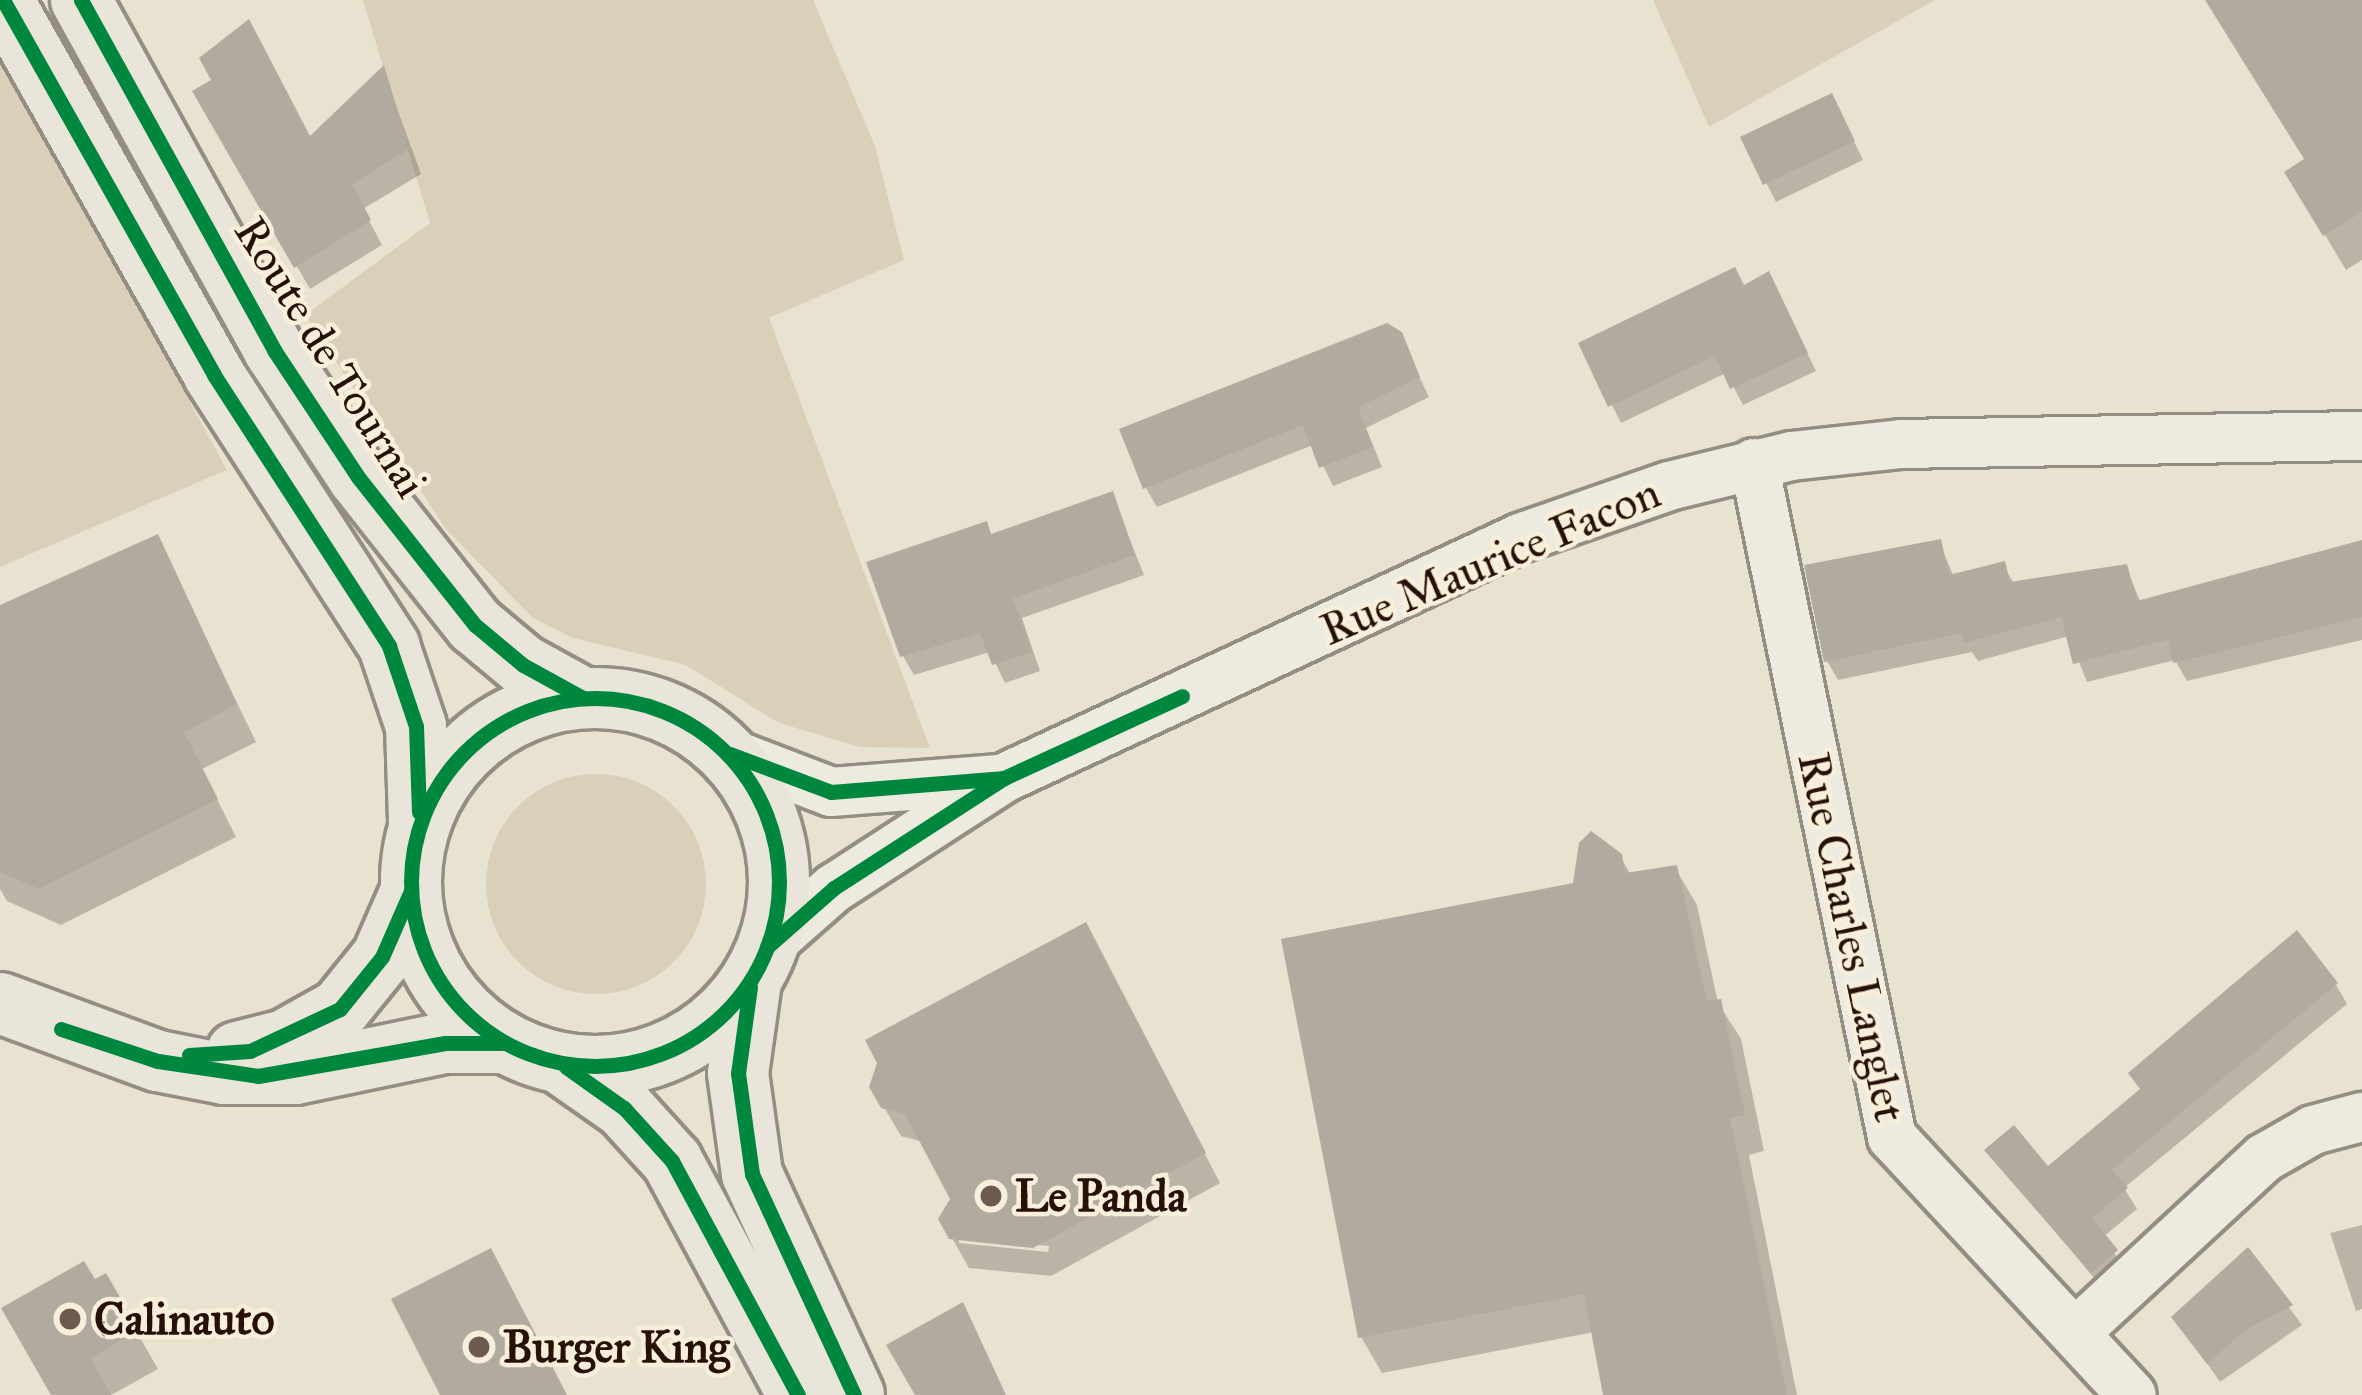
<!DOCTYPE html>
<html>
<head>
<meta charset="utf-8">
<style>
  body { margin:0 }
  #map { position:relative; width:2362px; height:1395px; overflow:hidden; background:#e8e2d0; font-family:"IM FELL Great Primer",serif }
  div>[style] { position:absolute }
  .green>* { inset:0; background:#dad0b9 }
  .round { border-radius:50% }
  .shadow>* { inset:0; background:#0003 }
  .building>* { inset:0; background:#b1ab9f }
  .roads { filter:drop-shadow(3px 0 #948d82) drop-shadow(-3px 0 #948d82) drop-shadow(0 3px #948d82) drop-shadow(0 -3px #948d82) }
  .minor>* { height:48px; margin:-24px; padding:0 24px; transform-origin:24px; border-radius:24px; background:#edeae0 }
  .major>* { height:60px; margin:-30px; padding:0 30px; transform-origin:30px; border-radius:30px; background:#eae5db }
  .major>.ring { margin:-30px; padding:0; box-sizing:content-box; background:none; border:60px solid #eae5db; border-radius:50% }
  .cycleway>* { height:15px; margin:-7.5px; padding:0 7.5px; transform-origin:7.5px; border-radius:7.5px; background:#00873e }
  .cycleway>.ring { margin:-7.5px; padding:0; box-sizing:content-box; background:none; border:15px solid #00873e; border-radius:50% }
  .dots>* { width:33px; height:33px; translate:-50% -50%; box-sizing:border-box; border:6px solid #f7efda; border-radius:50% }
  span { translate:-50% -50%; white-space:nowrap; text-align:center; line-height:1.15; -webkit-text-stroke:9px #f7efda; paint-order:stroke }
  .street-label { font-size:45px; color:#271007 }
  .poi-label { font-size:45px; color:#271007; font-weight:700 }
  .left { translate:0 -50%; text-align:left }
</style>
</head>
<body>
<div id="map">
  <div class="green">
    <div style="clip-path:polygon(363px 0,813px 0,875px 146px,904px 260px,769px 318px,930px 748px,860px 747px,779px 723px,686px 665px,573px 638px,533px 618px,446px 529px,305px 315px,430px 223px)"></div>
    <div style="clip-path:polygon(1653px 0,1935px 0,1709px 127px)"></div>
    <div style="clip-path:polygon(0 55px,227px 470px,0 567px)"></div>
    <div class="round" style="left:486px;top:774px;width:220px;height:220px"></div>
  </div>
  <div class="shadow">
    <div style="clip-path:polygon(2207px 0,2362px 0,2362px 260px,2346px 270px,2288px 173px,2307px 161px)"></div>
    <div style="clip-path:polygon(383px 70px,421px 174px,363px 209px,382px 245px,310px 289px,196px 92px,215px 82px,310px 139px)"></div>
    <div style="clip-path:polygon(1841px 115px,1863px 160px,1776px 202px,1744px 139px)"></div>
    <div style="clip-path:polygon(1744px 288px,1778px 293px,1816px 371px,1743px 405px,1726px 373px,1621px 423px,1582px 345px)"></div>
    <div style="clip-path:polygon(1399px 334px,1429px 397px,1366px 428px,1382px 467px,1333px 486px,1313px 445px,1157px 507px,1146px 488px)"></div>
    <div style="clip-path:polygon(1112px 495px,1144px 575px,1022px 618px,1040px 671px,1005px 683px,990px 652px,914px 675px,903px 656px,992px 537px)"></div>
    <div style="clip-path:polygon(157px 538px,256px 742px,202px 769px,236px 837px,61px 925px,7px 901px,0 889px,0 610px)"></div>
    <div style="clip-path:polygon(1939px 542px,1954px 577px,2003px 565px,2015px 585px,2126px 567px,2141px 603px,2362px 544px,2362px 640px,2187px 681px,2175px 660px,2087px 682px,2069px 636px,1978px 661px,1972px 652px,1838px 680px,1827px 661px)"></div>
    <div style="clip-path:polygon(1620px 856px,1631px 875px,1675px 868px,1697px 905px,1718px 1003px,1741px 1039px,1764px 1151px,1749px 1155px,1797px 1395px,1606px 1395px,1594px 1332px,1382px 1373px,1361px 1337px,1575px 886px)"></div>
    <div style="clip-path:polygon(evenodd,1102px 955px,1220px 1183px,1051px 1276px,969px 1268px,952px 1238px,953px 1199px,923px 1142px,901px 1136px,872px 1087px,881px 1063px,1102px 955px,959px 1237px,1049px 1246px,1048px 1252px,959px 1243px,959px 1237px)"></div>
    <div style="clip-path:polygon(2336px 985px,2347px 1004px,2124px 1188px,2137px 1209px,2103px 1237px,2127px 1271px,2104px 1290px,1988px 1151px,2048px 1171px)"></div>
    <div style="clip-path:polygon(2362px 1225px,2362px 1309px,2356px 1311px,2330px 1233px)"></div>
    <div style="clip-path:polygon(2248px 1252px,2302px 1325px,2220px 1382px,2175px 1317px)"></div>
    <div style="clip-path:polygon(105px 1277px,158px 1369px,111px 1395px,54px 1395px,94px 1283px)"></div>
  </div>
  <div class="building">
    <div style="clip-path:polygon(2205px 0,2362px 0,2362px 212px,2323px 236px,2284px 172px,2304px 159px)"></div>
    <div style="clip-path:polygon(249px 19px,310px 136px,384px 65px,409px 149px,352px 184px,371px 220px,294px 268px,192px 91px,211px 80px,199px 58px)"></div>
    <div style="clip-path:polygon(1832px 93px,1855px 141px,1763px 185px,1740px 137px)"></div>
    <div style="clip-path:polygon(1735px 267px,1744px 285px,1769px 271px,1808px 353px,1730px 389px,1715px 356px,1608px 407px,1578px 343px)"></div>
    <div style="clip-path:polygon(1387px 323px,1402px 332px,1420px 377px,1358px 407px,1373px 447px,1319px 468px,1303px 425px,1143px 489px,1119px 429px)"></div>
    <div style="clip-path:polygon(1113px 491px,1135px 555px,1013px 598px,1032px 652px,992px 665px,980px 633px,900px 657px,866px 562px,987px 521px,991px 534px)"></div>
    <div style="clip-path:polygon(158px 534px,237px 704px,184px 732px,218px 799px,39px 889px,0 872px,0 605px)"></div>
    <div style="clip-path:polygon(1941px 539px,1949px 575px,2005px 561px,2010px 582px,2127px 564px,2137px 601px,2362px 540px,2362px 617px,2173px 663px,2168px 640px,2073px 664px,2061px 617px,1964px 643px,1962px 633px,1824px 662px,1804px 565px)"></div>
    <div style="clip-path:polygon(1591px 831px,1622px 854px,1625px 873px,1677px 865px,1707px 1001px,1721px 999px,1745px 1115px,1730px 1118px,1787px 1395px,1603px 1395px,1584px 1294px,1358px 1338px,1281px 939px,1573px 883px,1579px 843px)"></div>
    <div style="clip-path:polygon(1086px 922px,1206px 1153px,1033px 1248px,949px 1239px,938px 1219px,950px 1199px,905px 1114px,881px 1108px,869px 1087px,877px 1063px,865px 1040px)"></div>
    <div style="clip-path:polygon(2297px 930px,2338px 983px,2112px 1170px,2128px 1188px,2092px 1218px,2118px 1250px,2091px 1273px,1984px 1150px,2014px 1125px,2048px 1166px,2140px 1089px,2128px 1073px)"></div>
    <div style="clip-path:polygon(2248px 1247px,2293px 1305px,2247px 1329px,2207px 1364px,2171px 1317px)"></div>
    <div style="clip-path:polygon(491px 1248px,567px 1395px,440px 1395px,391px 1299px)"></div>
    <div style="clip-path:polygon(84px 1261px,95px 1279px,106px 1273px,139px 1330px,90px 1358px,111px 1395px,51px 1395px,1px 1308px)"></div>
    <div style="clip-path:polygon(963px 1302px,1006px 1395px,915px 1395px,886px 1345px)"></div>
  </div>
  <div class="roads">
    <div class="minor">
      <div style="left:1754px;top:463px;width:688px;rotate:78.43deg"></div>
      <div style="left:1892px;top:1137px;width:352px;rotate:47.1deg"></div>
      <div style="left:727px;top:752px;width:111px;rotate:21deg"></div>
      <div style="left:831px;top:792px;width:169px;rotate:-4.4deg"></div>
      <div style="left:767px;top:947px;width:89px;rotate:-41.4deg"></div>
      <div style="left:834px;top:888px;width:202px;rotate:-32.9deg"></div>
      <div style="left:1004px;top:778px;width:569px;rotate:-24.94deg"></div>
      <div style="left:1520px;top:538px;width:158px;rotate:-19.2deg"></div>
      <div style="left:1669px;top:486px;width:126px;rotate:-13.8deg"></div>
      <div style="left:1791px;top:456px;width:111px;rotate:-6.2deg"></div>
      <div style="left:1901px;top:444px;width:461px;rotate:-1deg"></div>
      <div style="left:2076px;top:1332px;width:256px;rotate:-42.8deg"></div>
      <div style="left:2264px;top:1158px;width:56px;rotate:-29.7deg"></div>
      <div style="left:2313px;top:1130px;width:51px;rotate:-14.9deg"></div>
    </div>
    <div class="major">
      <div style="left:3px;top:0;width:430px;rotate:60.6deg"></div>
      <div style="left:214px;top:375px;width:323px;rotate:57.1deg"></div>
      <div style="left:389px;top:646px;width:84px;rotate:71.4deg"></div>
      <div style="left:416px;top:726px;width:98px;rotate:88.2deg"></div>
      <div style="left:81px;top:0;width:400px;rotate:61.1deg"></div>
      <div style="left:274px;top:350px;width:152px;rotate:56.5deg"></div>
      <div style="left:358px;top:477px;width:189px;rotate:51.7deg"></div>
      <div style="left:475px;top:625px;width:62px;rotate:39.8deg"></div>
      <div style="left:523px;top:665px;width:68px;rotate:28.8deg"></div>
      <div class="ring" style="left:411px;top:698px;width:308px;height:308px"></div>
      <div style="left:751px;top:981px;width:93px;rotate:98deg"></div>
      <div style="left:738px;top:1073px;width:102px;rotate:82.1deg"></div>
      <div style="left:752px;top:1174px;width:243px;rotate:65.2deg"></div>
      <div style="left:0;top:1003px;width:168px;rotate:20.2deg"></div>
      <div style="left:158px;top:1061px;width:67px;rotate:11.1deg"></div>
      <div style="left:224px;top:1074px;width:71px"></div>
      <div style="left:295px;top:1074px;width:153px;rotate:-11.7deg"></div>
      <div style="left:445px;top:1043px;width:60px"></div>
      <div style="left:237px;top:1052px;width:49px;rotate:-14deg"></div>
      <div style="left:285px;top:1040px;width:63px;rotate:-29.4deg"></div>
      <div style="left:340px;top:1009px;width:67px;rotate:-51.1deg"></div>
      <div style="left:382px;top:957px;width:72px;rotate:-66.3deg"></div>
      <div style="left:561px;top:1064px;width:77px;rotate:34.9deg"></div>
      <div style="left:624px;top:1108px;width:72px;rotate:47.8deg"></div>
      <div style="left:672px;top:1161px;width:266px;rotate:61.7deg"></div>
    </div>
  </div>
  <div class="cycleway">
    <div style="left:3px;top:0;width:430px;rotate:60.6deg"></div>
    <div style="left:214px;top:375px;width:323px;rotate:57.1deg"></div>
    <div style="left:389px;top:646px;width:84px;rotate:71.4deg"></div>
    <div style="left:416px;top:726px;width:86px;rotate:88deg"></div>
    <div style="left:81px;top:0;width:400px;rotate:61.1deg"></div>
    <div style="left:274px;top:350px;width:152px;rotate:56.5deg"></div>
    <div style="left:358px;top:477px;width:189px;rotate:51.7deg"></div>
    <div style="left:475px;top:625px;width:62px;rotate:39.8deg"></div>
    <div style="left:523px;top:665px;width:68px;rotate:28.8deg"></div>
    <div class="ring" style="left:411px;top:698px;width:353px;height:353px"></div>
    <div style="left:730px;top:754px;width:108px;rotate:20.6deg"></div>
    <div style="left:831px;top:792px;width:174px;rotate:-4.6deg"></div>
    <div style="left:767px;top:947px;width:89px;rotate:-41.4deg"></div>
    <div style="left:834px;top:888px;width:202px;rotate:-32.9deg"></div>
    <div style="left:1004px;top:778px;width:196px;rotate:-24.7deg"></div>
    <div style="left:750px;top:987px;width:87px;rotate:97.9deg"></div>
    <div style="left:738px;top:1073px;width:102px;rotate:82.1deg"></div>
    <div style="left:752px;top:1174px;width:243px;rotate:65.2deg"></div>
    <div style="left:61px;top:1029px;width:102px;rotate:18.3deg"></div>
    <div style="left:158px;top:1061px;width:101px;rotate:8.5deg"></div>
    <div style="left:258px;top:1076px;width:190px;rotate:-10deg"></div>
    <div style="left:445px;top:1043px;width:60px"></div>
    <div style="left:189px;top:1055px;width:61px;rotate:-3.8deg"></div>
    <div style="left:250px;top:1051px;width:99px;rotate:-25deg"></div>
    <div style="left:340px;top:1009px;width:67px;rotate:-51.1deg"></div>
    <div style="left:382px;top:957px;width:72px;rotate:-66.3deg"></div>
    <div style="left:566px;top:1067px;width:71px;rotate:35.3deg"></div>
    <div style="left:624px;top:1108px;width:72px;rotate:47.8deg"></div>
    <div style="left:672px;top:1161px;width:266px;rotate:61.7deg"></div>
  </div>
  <div class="dots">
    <div style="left:991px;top:1196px;background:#6b5a4d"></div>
    <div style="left:70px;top:1319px;background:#6b5a4d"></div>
    <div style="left:479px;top:1347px;background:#6b5a4d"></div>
  </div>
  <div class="street-label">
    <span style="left:331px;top:357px;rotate:58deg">Route de Tournai</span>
    <span style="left:1490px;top:561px;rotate:-23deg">Rue Maurice Facon</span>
    <span style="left:1852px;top:937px;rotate:78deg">Rue Charles Langlet</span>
  </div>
  <div class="poi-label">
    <span class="left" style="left:1015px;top:1196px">Le Panda</span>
    <span class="left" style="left:94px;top:1319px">Calinauto</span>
    <span class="left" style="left:503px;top:1347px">Burger King</span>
  </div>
</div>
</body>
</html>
